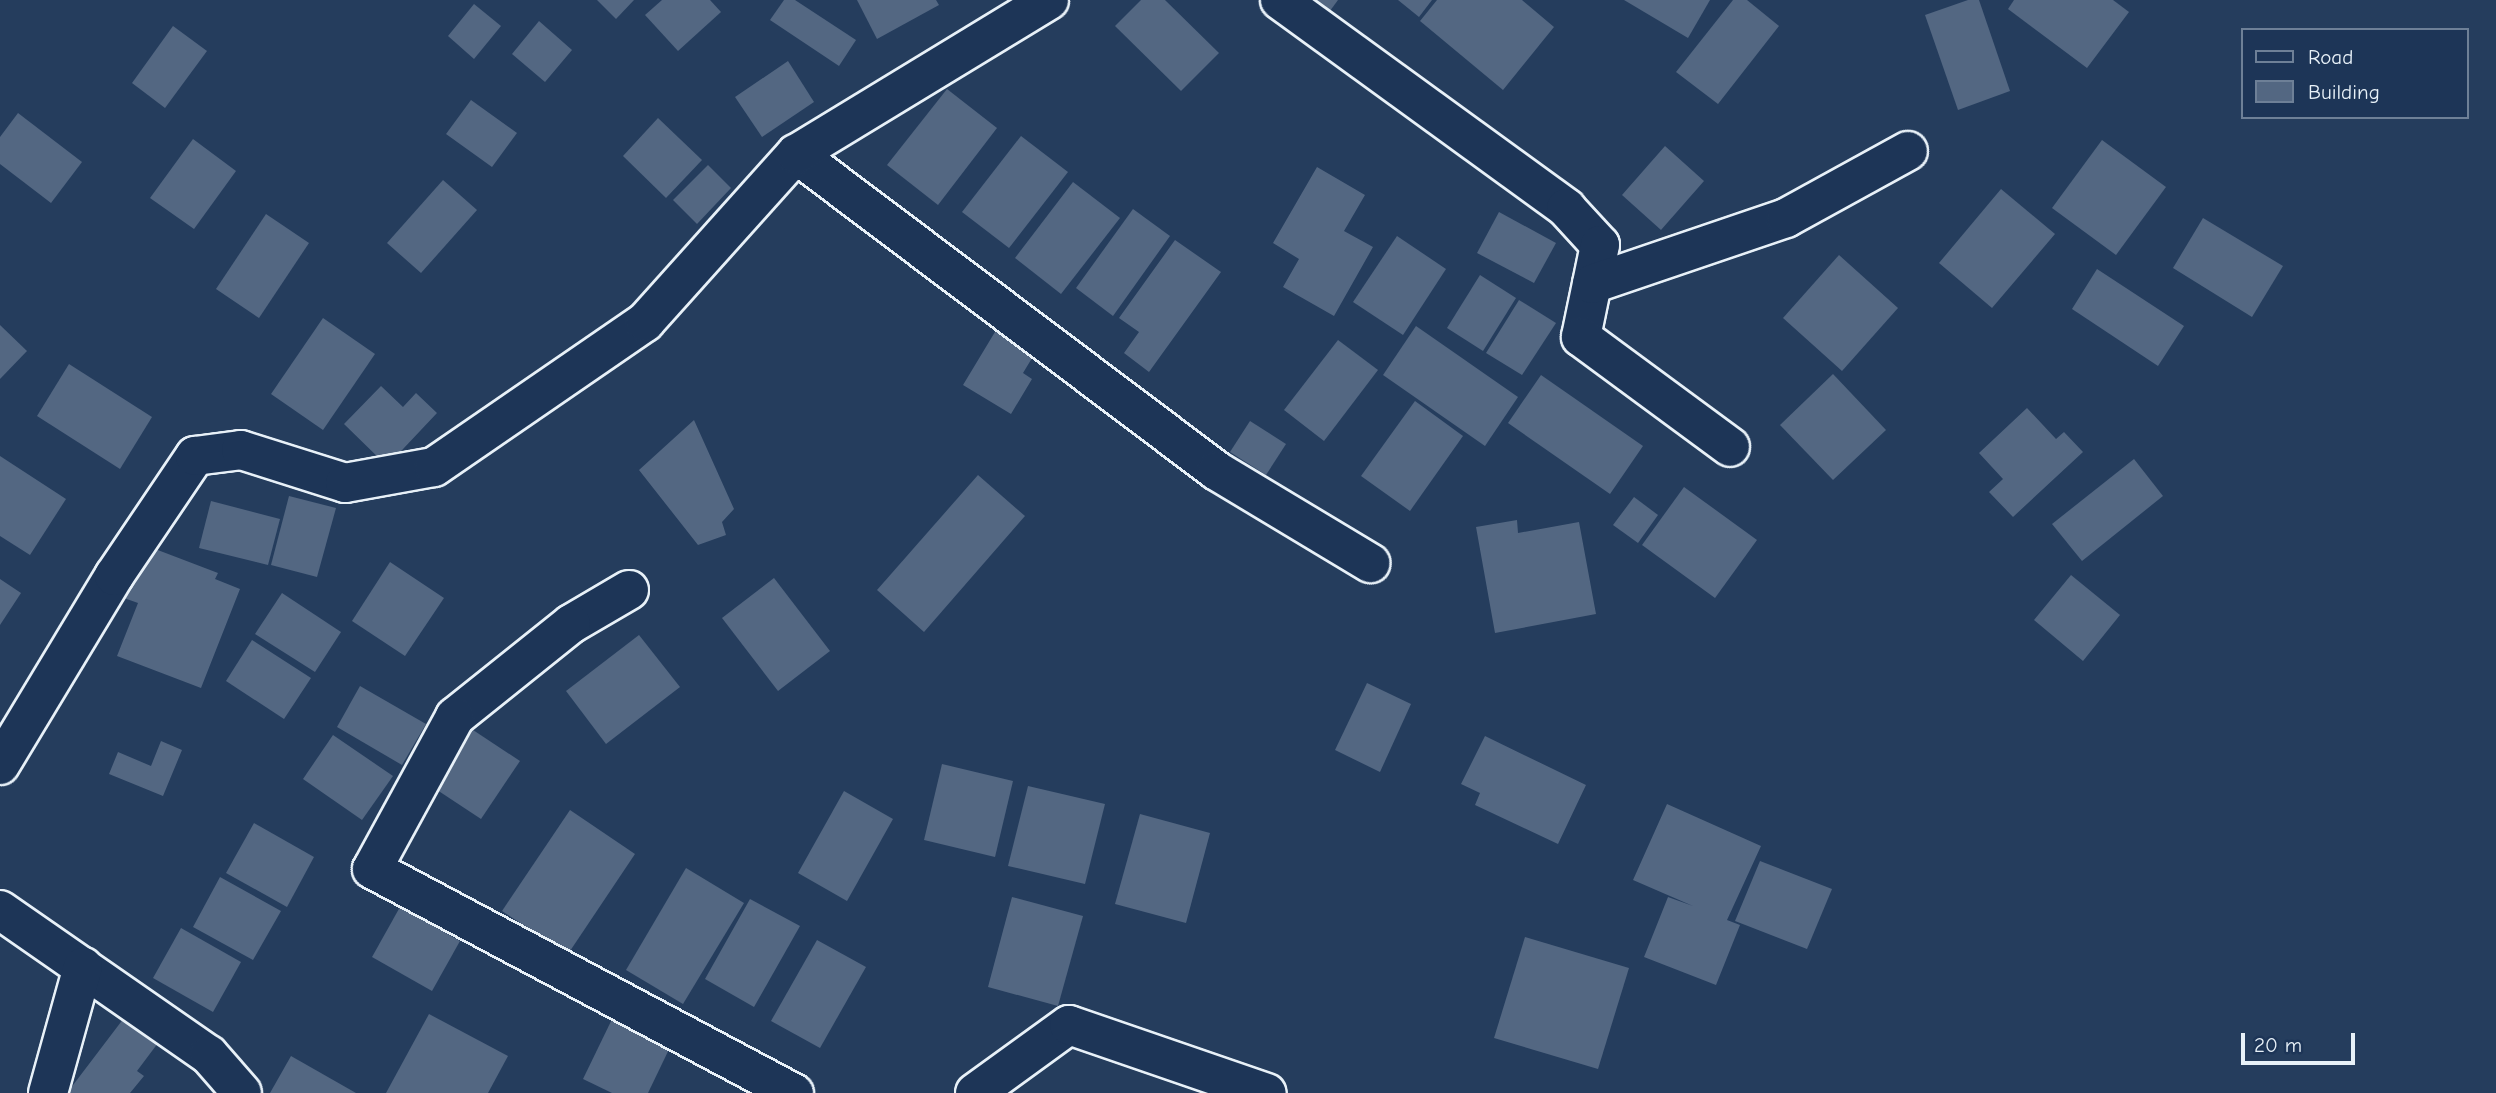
<!DOCTYPE html>
<html>
<head>
<meta charset="utf-8">
<style>
  body { margin:0 }
  #map { position:relative; width:2496px; height:1093px; overflow:hidden; background:#253d5d; font-family:"Comic Neue",sans-serif }
  div>[style] { position:absolute }
  .building>* { inset:0; background:#536782 }
  .roads { filter:drop-shadow(2px 0 #e8f1f8) drop-shadow(-2px 0 #e8f1f8) drop-shadow(0 2px #e8f1f8) drop-shadow(0 -2px #e8f1f8) }
  .minor>* { height:38px; margin:-19px; padding:0 19px; transform-origin:19px; border-radius:19px; background:#1d3557 }
  span { translate:-50% -50%; white-space:nowrap; text-align:center; line-height:1.15; -webkit-text-stroke:5px #1d3557; paint-order:stroke }
  .legend { position:absolute; left:2241px; top:28px; width:228px; height:91px; box-sizing:border-box; background:#1d3557; border:2px solid #6e8097; margin:0; padding:9px 12px; list-style:none; font-size:21px; color:#e8f1f8 }
  .legend li { display:flex; align-items:center; gap:14px; height:35px }
  .legend b { width:35px; border:2px solid #6e8097 }
  .scale { position:absolute; left:2241px; top:1033px; width:114px; height:32px; box-sizing:border-box; border:4px solid #e8f1f8; border-top:0; padding-left:9px; font-size:21px; line-height:24px; white-space:nowrap; color:#e8f1f8; -webkit-text-stroke:5px #1d3557; paint-order:stroke }
</style>
</head>
<body>
<div id="map">
  <div class="building">
    <div style="clip-path:polygon(597px 0,634px 0,616px 19px)"></div>
    <div style="clip-path:polygon(662px 0,710px 0,721px 12px,678px 51px,645px 15px)"></div>
    <div style="clip-path:polygon(784px 0,795px 0,856px 40px,839px 66px,770px 20px)"></div>
    <div style="clip-path:polygon(857px 0,936px 0,939px 5px,877px 39px)"></div>
    <div style="clip-path:polygon(1141px 0,1165px 0,1219px 53px,1181px 91px,1115px 26px)"></div>
    <div style="clip-path:polygon(1305px 0,1338px 0,1327px 15px)"></div>
    <div style="clip-path:polygon(1398px 0,1432px 0,1419px 17px)"></div>
    <div style="clip-path:polygon(1437px 0,1522px 0,1554px 27px,1503px 90px,1420px 21px)"></div>
    <div style="clip-path:polygon(1624px 0,1710px 0,1688px 38px)"></div>
    <div style="clip-path:polygon(1733px 0,1747px 0,1779px 26px,1718px 104px,1676px 72px)"></div>
    <div style="clip-path:polygon(1968px 0,1979px 0,2010px 91px,1958px 110px,1925px 15px)"></div>
    <div style="clip-path:polygon(2014px 0,2113px 0,2129px 12px,2087px 68px,2008px 9px)"></div>
    <div style="clip-path:polygon(474px 4px,501px 26px,474px 59px,448px 36px)"></div>
    <div style="clip-path:polygon(539px 21px,572px 50px,545px 82px,512px 54px)"></div>
    <div style="clip-path:polygon(173px 26px,207px 51px,165px 108px,132px 83px)"></div>
    <div style="clip-path:polygon(788px 61px,814px 102px,762px 137px,735px 97px)"></div>
    <div style="clip-path:polygon(947px 89px,997px 128px,938px 205px,887px 165px)"></div>
    <div style="clip-path:polygon(471px 100px,517px 133px,492px 167px,446px 134px)"></div>
    <div style="clip-path:polygon(18px 113px,82px 162px,51px 203px,0 164px,0 137px)"></div>
    <div style="clip-path:polygon(658px 118px,702px 160px,666px 198px,623px 156px)"></div>
    <div style="clip-path:polygon(1021px 136px,1068px 172px,1009px 248px,962px 212px)"></div>
    <div style="clip-path:polygon(193px 139px,236px 171px,194px 229px,150px 198px)"></div>
    <div style="clip-path:polygon(2102px 140px,2166px 187px,2116px 255px,2052px 208px)"></div>
    <div style="clip-path:polygon(1665px 146px,1704px 181px,1661px 230px,1622px 195px)"></div>
    <div style="clip-path:polygon(708px 165px,731px 188px,697px 224px,673px 200px)"></div>
    <div style="clip-path:polygon(1317px 167px,1365px 195px,1344px 231px,1373px 247px,1334px 316px,1283px 287px,1299px 259px,1273px 243px)"></div>
    <div style="clip-path:polygon(443px 180px,477px 210px,421px 273px,387px 243px)"></div>
    <div style="clip-path:polygon(1073px 182px,1120px 218px,1061px 294px,1015px 258px)"></div>
    <div style="clip-path:polygon(2001px 189px,2055px 234px,1992px 308px,1939px 263px)"></div>
    <div style="clip-path:polygon(1133px 209px,1170px 236px,1113px 316px,1076px 288px)"></div>
    <div style="clip-path:polygon(1499px 212px,1556px 243px,1534px 283px,1477px 253px)"></div>
    <div style="clip-path:polygon(266px 214px,309px 243px,259px 318px,216px 289px)"></div>
    <div style="clip-path:polygon(2203px 218px,2283px 266px,2252px 317px,2173px 268px)"></div>
    <div style="clip-path:polygon(1397px 236px,1446px 269px,1403px 335px,1353px 302px)"></div>
    <div style="clip-path:polygon(1175px 240px,1221px 272px,1149px 372px,1124px 353px,1139px 332px,1119px 318px)"></div>
    <div style="clip-path:polygon(1839px 255px,1898px 308px,1842px 371px,1783px 318px)"></div>
    <div style="clip-path:polygon(2097px 269px,2184px 326px,2158px 366px,2072px 309px)"></div>
    <div style="clip-path:polygon(1480px 275px,1516px 298px,1483px 351px,1447px 328px)"></div>
    <div style="clip-path:polygon(1519px 300px,1556px 323px,1522px 375px,1486px 353px)"></div>
    <div style="clip-path:polygon(1004px 317px,1043px 340px,1023px 373px,1032px 379px,1011px 414px,963px 385px)"></div>
    <div style="clip-path:polygon(323px 318px,375px 354px,323px 430px,271px 394px)"></div>
    <div style="clip-path:polygon(0 325px,27px 351px,0 379px)"></div>
    <div style="clip-path:polygon(1416px 326px,1518px 397px,1485px 446px,1383px 375px)"></div>
    <div style="clip-path:polygon(1338px 340px,1378px 370px,1324px 441px,1284px 410px)"></div>
    <div style="clip-path:polygon(69px 364px,152px 417px,120px 469px,37px 416px)"></div>
    <div style="clip-path:polygon(1833px 374px,1886px 430px,1833px 480px,1780px 425px)"></div>
    <div style="clip-path:polygon(1541px 375px,1643px 446px,1610px 494px,1508px 423px)"></div>
    <div style="clip-path:polygon(381px 386px,403px 407px,416px 393px,437px 413px,387px 466px,344px 424px)"></div>
    <div style="clip-path:polygon(1415px 401px,1463px 436px,1410px 511px,1361px 476px)"></div>
    <div style="clip-path:polygon(2027px 408px,2056px 439px,2064px 432px,2083px 452px,2013px 517px,1989px 492px,2003px 479px,1979px 453px)"></div>
    <div style="clip-path:polygon(694px 420px,734px 509px,722px 522px,726px 535px,698px 545px,639px 470px)"></div>
    <div style="clip-path:polygon(1250px 421px,1286px 444px,1266px 475px,1230px 452px)"></div>
    <div style="clip-path:polygon(0 456px,66px 499px,30px 555px,0 536px)"></div>
    <div style="clip-path:polygon(2134px 459px,2163px 496px,2082px 561px,2052px 524px)"></div>
    <div style="clip-path:polygon(978px 475px,1025px 516px,924px 632px,877px 590px)"></div>
    <div style="clip-path:polygon(1684px 487px,1757px 540px,1715px 598px,1642px 545px)"></div>
    <div style="clip-path:polygon(289px 496px,336px 508px,317px 577px,271px 565px)"></div>
    <div style="clip-path:polygon(1634px 497px,1658px 515px,1638px 543px,1613px 525px)"></div>
    <div style="clip-path:polygon(211px 501px,280px 519px,268px 565px,199px 548px)"></div>
    <div style="clip-path:polygon(1517px 520px,1518px 533px,1579px 522px,1596px 614px,1495px 633px,1476px 527px)"></div>
    <div style="clip-path:polygon(142px 544px,218px 573px,215px 579px,240px 589px,201px 688px,117px 656px,138px 603px,121px 597px)"></div>
    <div style="clip-path:polygon(390px 562px,444px 598px,405px 656px,352px 621px)"></div>
    <div style="clip-path:polygon(2071px 575px,2120px 615px,2083px 661px,2034px 620px)"></div>
    <div style="clip-path:polygon(774px 578px,830px 651px,778px 691px,722px 618px)"></div>
    <div style="clip-path:polygon(0 579px,21px 593px,0 625px)"></div>
    <div style="clip-path:polygon(282px 593px,341px 632px,315px 672px,255px 634px)"></div>
    <div style="clip-path:polygon(639px 635px,680px 687px,606px 744px,566px 691px)"></div>
    <div style="clip-path:polygon(252px 640px,311px 678px,284px 719px,226px 681px)"></div>
    <div style="clip-path:polygon(1367px 683px,1411px 704px,1380px 772px,1335px 750px)"></div>
    <div style="clip-path:polygon(360px 686px,426px 724px,402px 765px,337px 727px)"></div>
    <div style="clip-path:polygon(467px 726px,520px 761px,481px 819px,428px 784px)"></div>
    <div style="clip-path:polygon(333px 735px,393px 776px,362px 820px,303px 779px)"></div>
    <div style="clip-path:polygon(1485px 736px,1586px 785px,1558px 844px,1475px 805px,1480px 793px,1461px 784px)"></div>
    <div style="clip-path:polygon(161px 741px,182px 750px,163px 796px,109px 774px,118px 752px,151px 766px)"></div>
    <div style="clip-path:polygon(942px 764px,1013px 781px,995px 857px,924px 840px)"></div>
    <div style="clip-path:polygon(1028px 786px,1105px 804px,1085px 884px,1008px 866px)"></div>
    <div style="clip-path:polygon(844px 791px,893px 819px,847px 901px,798px 873px)"></div>
    <div style="clip-path:polygon(1667px 804px,1761px 846px,1727px 920px,1740px 925px,1716px 985px,1644px 957px,1668px 897px,1693px 906px,1633px 880px)"></div>
    <div style="clip-path:polygon(570px 810px,635px 854px,568px 954px,502px 911px)"></div>
    <div style="clip-path:polygon(1140px 814px,1210px 833px,1186px 923px,1115px 904px)"></div>
    <div style="clip-path:polygon(254px 823px,314px 857px,287px 907px,226px 873px)"></div>
    <div style="clip-path:polygon(1760px 861px,1832px 889px,1807px 949px,1735px 921px)"></div>
    <div style="clip-path:polygon(686px 868px,744px 903px,683px 1004px,626px 970px)"></div>
    <div style="clip-path:polygon(220px 877px,281px 911px,253px 960px,193px 927px)"></div>
    <div style="clip-path:polygon(1012px 897px,1083px 916px,1058px 1006px,988px 987px)"></div>
    <div style="clip-path:polygon(750px 899px,800px 926px,754px 1007px,705px 979px)"></div>
    <div style="clip-path:polygon(400px 907px,460px 941px,432px 991px,372px 957px)"></div>
    <div style="clip-path:polygon(181px 928px,241px 962px,213px 1012px,153px 978px)"></div>
    <div style="clip-path:polygon(1525px 937px,1629px 968px,1598px 1069px,1494px 1038px)"></div>
    <div style="clip-path:polygon(817px 940px,866px 967px,820px 1048px,771px 1021px)"></div>
    <div style="clip-path:polygon(615px 1013px,673px 1041px,648px 1093px,612px 1093px,583px 1079px)"></div>
    <div style="clip-path:polygon(127px 1014px,161px 1039px,137px 1071px,144px 1076px,130px 1093px,67px 1093px)"></div>
    <div style="clip-path:polygon(429px 1014px,508px 1056px,488px 1093px,386px 1093px)"></div>
    <div style="clip-path:polygon(291px 1056px,356px 1093px,270px 1093px)"></div>
  </div>
  <div class="roads">
    <div class="minor">
      <div style="left:1280px;top:0;width:354px;rotate:36deg"></div>
      <div style="left:1566px;top:208px;width:50px;rotate:47.4deg"></div>
      <div style="left:1600px;top:245px;width:94px;rotate:101.7deg"></div>
      <div style="left:1581px;top:337px;width:185px;rotate:36.4deg"></div>
      <div style="left:796px;top:154px;width:527px;rotate:36.98deg"></div>
      <div style="left:1217px;top:471px;width:179px;rotate:31deg"></div>
      <div style="left:1592px;top:284px;width:205px;rotate:-18.8deg"></div>
      <div style="left:1786px;top:218px;width:139px;rotate:-28.8deg"></div>
      <div style="left:629px;top:590px;width:67px;rotate:149.6deg"></div>
      <div style="left:571px;top:624px;width:149px;rotate:141.3deg"></div>
      <div style="left:455px;top:717px;width:173px;rotate:118.6deg"></div>
      <div style="left:372px;top:869px;width:478px;rotate:28deg"></div>
      <div style="left:0;top:765px;width:221px;rotate:-58.9deg"></div>
      <div style="left:114px;top:576px;width:145px;rotate:-56deg"></div>
      <div style="left:195px;top:456px;width:46px;rotate:-7.4deg"></div>
      <div style="left:241px;top:450px;width:109px;rotate:17.6deg"></div>
      <div style="left:345px;top:483px;width:90px;rotate:-10.2deg"></div>
      <div style="left:434px;top:467px;width:256px;rotate:-34.5deg"></div>
      <div style="left:645px;top:322px;width:226px;rotate:-48.1deg"></div>
      <div style="left:796px;top:154px;width:296px;rotate:-31.3deg"></div>
      <div style="left:0;top:910px;width:254px;rotate:34.8deg"></div>
      <div style="left:209px;top:1055px;width:50px;rotate:49deg"></div>
      <div style="left:48px;top:1093px;width:131px;rotate:-74.5deg"></div>
      <div style="left:975px;top:1093px;width:116px;rotate:-35.9deg"></div>
      <div style="left:1069px;top:1025px;width:209px;rotate:19deg"></div>
    </div>
  </div>
  <ul class="legend">
  <li><b style="height:9px;background:#1d3557"></b>Road</li>
  <li><b style="height:19px;background:#536782"></b>Building</li>
  </ul>
  <div class="scale">20 m</div>
</div>
</body>
</html>
